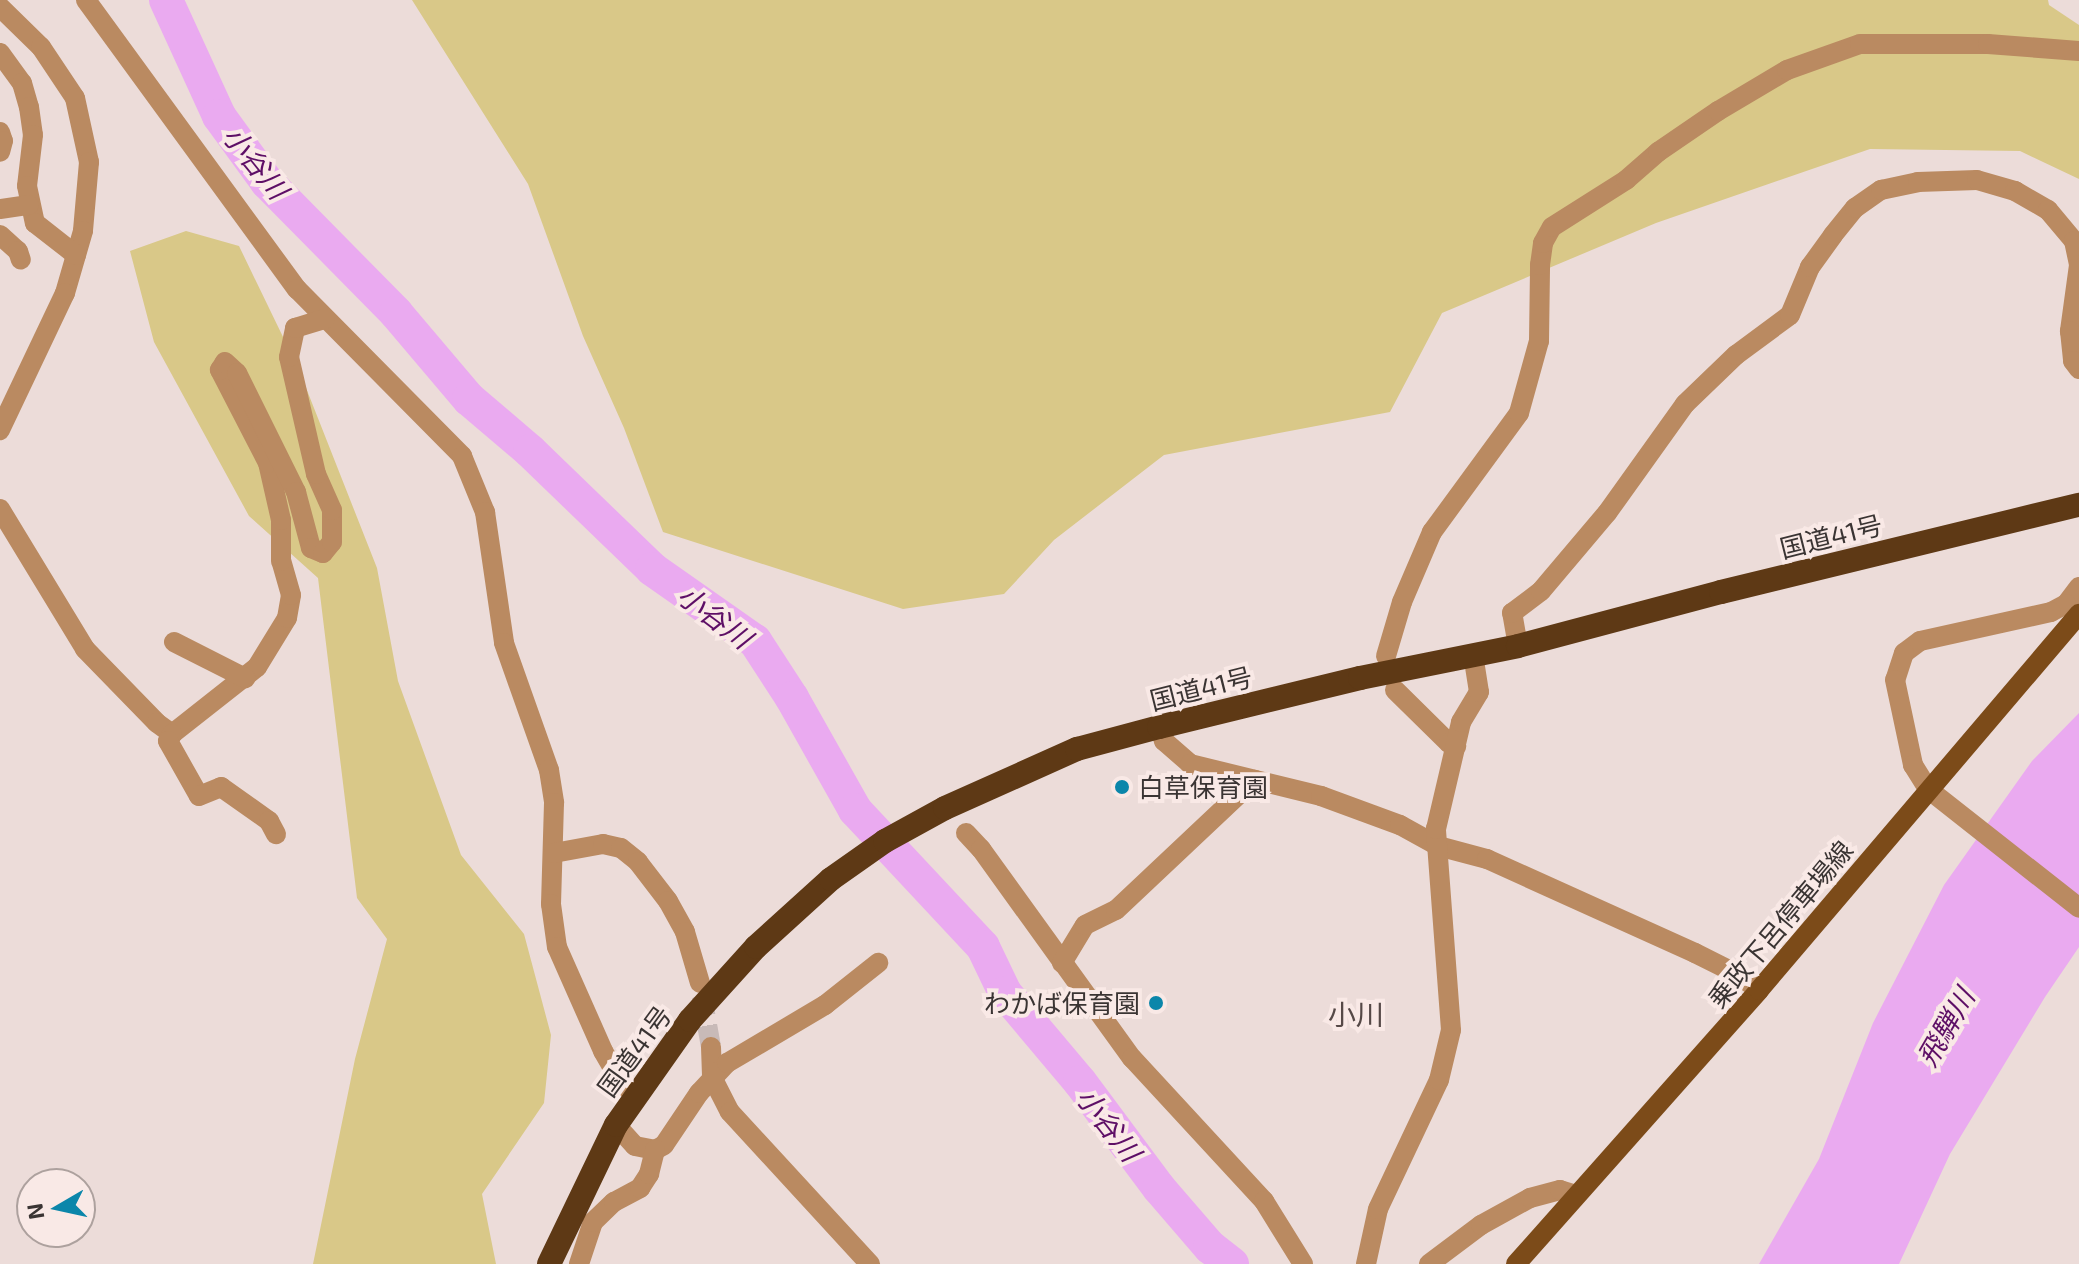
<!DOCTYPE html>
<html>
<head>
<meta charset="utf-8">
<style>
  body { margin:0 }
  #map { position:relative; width:2079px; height:1264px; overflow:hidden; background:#ecdcd9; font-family:"Exo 2","Noto Sans JP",sans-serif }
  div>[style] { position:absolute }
  .green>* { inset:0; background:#d9c888 }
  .water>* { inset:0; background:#eaaaf0 }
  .river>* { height:34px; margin:-17px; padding:0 17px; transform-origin:17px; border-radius:17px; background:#eaaaf0 }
  .minor-tunnel>* { height:20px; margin-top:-10px; transform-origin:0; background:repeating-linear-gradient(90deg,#c8bab8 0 20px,transparent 0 30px) }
  .minor>* { height:20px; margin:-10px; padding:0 10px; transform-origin:10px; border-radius:10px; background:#ba8a61 }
  .major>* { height:20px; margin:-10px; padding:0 10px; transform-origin:10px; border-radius:10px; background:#7c4b19 }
  .highway>* { height:24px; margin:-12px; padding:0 12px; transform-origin:12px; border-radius:12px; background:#5e3915 }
  .dots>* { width:22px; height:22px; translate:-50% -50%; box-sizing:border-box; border:4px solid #f9e9e6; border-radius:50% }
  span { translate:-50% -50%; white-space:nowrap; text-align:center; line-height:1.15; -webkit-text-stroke:8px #f9e9e6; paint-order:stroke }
  .street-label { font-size:26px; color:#3a3433 }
  .poi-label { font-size:26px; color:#3a3433 }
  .left { translate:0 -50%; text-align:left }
  .right { translate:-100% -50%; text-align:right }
  .water-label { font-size:28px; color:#5e0f66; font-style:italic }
  .neighbourhood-label { font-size:28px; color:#564947 }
  .north { position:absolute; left:16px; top:1168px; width:80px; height:80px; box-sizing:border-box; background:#f9e9e6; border:2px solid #ada19e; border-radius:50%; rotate:261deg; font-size:22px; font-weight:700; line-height:32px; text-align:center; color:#3a3433 }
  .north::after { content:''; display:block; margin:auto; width:28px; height:36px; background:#0b86aa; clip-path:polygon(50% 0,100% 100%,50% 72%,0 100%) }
</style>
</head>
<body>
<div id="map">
  <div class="green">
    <div style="clip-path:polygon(412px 0,2048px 0,2049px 5px,2079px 25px,2079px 179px,2020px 151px,1870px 149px,1656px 223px,1442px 313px,1390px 412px,1164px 455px,1054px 540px,1004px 594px,903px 609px,663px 532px,624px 428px,583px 336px,528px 184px)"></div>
    <div style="clip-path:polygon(186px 231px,239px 246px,299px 370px,377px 568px,398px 681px,461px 855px,524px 934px,551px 1035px,544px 1103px,482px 1194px,496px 1264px,313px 1264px,355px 1059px,387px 939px,357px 898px,318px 578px,249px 516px,154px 342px,130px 251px)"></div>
  </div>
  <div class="water">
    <div style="clip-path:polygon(2079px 713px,2079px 947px,2045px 997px,1950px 1154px,1899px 1264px,1759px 1264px,1819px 1159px,1873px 1023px,1944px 885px,2032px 761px)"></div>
  </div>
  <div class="river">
    <div style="left:166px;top:0;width:128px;rotate:65.4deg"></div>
    <div style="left:219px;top:116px;width:82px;rotate:54deg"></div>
    <div style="left:267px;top:182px;width:184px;rotate:45.4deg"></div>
    <div style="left:396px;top:313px;width:113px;rotate:49.7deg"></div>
    <div style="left:469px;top:399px;width:80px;rotate:40.4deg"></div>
    <div style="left:530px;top:451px;width:170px;rotate:44deg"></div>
    <div style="left:652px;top:569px;width:126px;rotate:35deg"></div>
    <div style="left:755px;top:641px;width:68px;rotate:57deg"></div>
    <div style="left:792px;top:698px;width:129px;rotate:60.6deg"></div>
    <div style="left:855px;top:810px;width:187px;rotate:46.9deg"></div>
    <div style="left:983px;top:947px;width:51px;rotate:64.4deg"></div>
    <div style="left:1005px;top:993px;width:116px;rotate:49.9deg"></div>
    <div style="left:1080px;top:1082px;width:132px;rotate:53.3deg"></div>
    <div style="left:1159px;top:1188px;width:78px;rotate:49.2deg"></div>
    <div style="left:1210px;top:1247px;width:28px;rotate:38deg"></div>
  </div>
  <div class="minor-tunnel">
    <div style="left:702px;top:996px;width:52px;rotate:80deg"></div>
  </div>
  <div class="minor">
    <div style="left:86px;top:0;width:358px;rotate:53.9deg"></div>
    <div style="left:297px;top:289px;width:235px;rotate:45.3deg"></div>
    <div style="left:462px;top:456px;width:61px;rotate:67.7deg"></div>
    <div style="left:485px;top:512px;width:132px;rotate:81.7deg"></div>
    <div style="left:504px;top:643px;width:135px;rotate:70.5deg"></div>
    <div style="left:549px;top:770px;width:33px;rotate:81deg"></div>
    <div style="left:554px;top:803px;width:101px;rotate:91.7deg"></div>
    <div style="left:551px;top:904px;width:43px;rotate:82.1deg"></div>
    <div style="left:557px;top:947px;width:114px;rotate:66.1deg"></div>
    <div style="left:603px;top:1051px;width:34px;rotate:60deg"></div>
    <div style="left:620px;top:1081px;width:20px;rotate:45deg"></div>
    <div style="left:0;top:7px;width:57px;rotate:44.3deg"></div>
    <div style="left:41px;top:47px;width:61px;rotate:56.3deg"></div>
    <div style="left:75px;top:98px;width:66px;rotate:77.7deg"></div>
    <div style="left:89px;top:162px;width:69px;rotate:95deg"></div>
    <div style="left:83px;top:231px;width:65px;rotate:106.2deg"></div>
    <div style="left:65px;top:293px;width:152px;rotate:115.4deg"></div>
    <div style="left:0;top:53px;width:37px;rotate:54deg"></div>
    <div style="left:22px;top:83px;width:25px;rotate:74deg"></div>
    <div style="left:29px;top:107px;width:28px;rotate:82deg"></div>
    <div style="left:33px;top:135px;width:51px;rotate:96.7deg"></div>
    <div style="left:27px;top:186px;width:38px;rotate:78deg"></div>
    <div style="left:35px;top:223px;width:52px;rotate:38deg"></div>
    <div style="left:0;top:132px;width:9px;rotate:72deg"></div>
    <div style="left:3px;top:141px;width:11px;rotate:105deg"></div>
    <div style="left:0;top:209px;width:29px;rotate:-8deg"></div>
    <div style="left:0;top:235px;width:24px;rotate:42deg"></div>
    <div style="left:18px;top:251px;width:9px;rotate:72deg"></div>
    <div style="left:0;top:509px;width:164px;rotate:58.7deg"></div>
    <div style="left:85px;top:649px;width:103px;rotate:45.8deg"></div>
    <div style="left:157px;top:723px;width:19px;rotate:36deg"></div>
    <div style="left:172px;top:734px;width:108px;rotate:-38.2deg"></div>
    <div style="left:257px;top:667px;width:57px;rotate:-58.5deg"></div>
    <div style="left:287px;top:618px;width:23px;rotate:-80deg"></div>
    <div style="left:291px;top:595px;width:35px;rotate:-106deg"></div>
    <div style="left:281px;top:561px;width:41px;rotate:-90deg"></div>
    <div style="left:281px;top:520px;width:58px;rotate:-102.8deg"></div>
    <div style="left:268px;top:463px;width:105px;rotate:-117.3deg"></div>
    <div style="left:220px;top:370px;width:9px;rotate:-58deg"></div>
    <div style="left:225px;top:362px;width:16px;rotate:43deg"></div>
    <div style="left:237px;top:373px;width:133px;rotate:63.6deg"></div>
    <div style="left:296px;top:492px;width:58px;rotate:75deg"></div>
    <div style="left:311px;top:548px;width:13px;rotate:23deg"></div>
    <div style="left:323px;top:553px;width:14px;rotate:-51deg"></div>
    <div style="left:332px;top:542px;width:32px;rotate:-90deg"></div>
    <div style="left:332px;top:510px;width:39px;rotate:-114deg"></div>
    <div style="left:316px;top:474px;width:120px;rotate:-103deg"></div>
    <div style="left:289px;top:357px;width:30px;rotate:-78deg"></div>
    <div style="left:295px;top:328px;width:31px;rotate:-17deg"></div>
    <div style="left:2079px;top:587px;width:21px;rotate:127deg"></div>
    <div style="left:2066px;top:604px;width:17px;rotate:152deg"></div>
    <div style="left:2051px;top:612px;width:134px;rotate:167.5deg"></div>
    <div style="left:1920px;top:641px;width:20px;rotate:143deg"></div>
    <div style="left:1904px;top:653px;width:28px;rotate:108deg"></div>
    <div style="left:1895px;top:680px;width:87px;rotate:78deg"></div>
    <div style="left:1913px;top:765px;width:28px;rotate:58deg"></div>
    <div style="left:1928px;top:789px;width:192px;rotate:38.2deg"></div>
    <div style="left:174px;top:642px;width:80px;rotate:26.9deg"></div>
    <div style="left:1518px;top:646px;width:34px;rotate:-100deg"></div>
    <div style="left:1512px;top:613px;width:36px;rotate:-37deg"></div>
    <div style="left:1541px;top:591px;width:102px;rotate:-49.8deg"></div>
    <div style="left:1607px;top:513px;width:134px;rotate:-54.4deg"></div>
    <div style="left:1685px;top:404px;width:71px;rotate:-43.9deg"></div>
    <div style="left:1736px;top:355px;width:67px;rotate:-36.5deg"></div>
    <div style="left:1790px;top:315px;width:52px;rotate:-67.4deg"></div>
    <div style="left:1810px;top:267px;width:39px;rotate:-54deg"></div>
    <div style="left:1833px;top:235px;width:35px;rotate:-51deg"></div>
    <div style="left:1855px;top:208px;width:32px;rotate:-35deg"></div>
    <div style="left:1881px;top:190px;width:38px;rotate:-12deg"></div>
    <div style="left:1918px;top:182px;width:59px;rotate:-1.9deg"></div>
    <div style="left:1977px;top:180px;width:40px;rotate:16deg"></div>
    <div style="left:2015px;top:191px;width:38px;rotate:30deg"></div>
    <div style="left:2048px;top:210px;width:40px;rotate:50deg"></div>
    <div style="left:2074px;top:241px;width:25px;rotate:78deg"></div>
    <div style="left:2079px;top:265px;width:67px;rotate:97.8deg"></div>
    <div style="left:2070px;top:331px;width:30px;rotate:84deg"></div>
    <div style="left:2073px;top:361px;width:10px;rotate:53deg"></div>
    <div style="left:1386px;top:656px;width:56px;rotate:-73.5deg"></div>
    <div style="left:1402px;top:602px;width:76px;rotate:-66.8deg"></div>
    <div style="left:1432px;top:532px;width:147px;rotate:-53.8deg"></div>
    <div style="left:1519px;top:413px;width:75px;rotate:-74.5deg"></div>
    <div style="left:1539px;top:341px;width:76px;rotate:-89.2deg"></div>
    <div style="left:1540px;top:265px;width:22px;rotate:-82deg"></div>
    <div style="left:1543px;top:243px;width:18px;rotate:-61deg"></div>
    <div style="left:1552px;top:227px;width:88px;rotate:-32.4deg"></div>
    <div style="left:1626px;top:180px;width:43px;rotate:-41.2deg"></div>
    <div style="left:1658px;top:152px;width:73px;rotate:-34.3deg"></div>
    <div style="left:1718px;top:111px;width:80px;rotate:-30.7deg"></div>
    <div style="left:1787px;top:70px;width:77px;rotate:-19.6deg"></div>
    <div style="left:1860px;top:44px;width:128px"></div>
    <div style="left:1988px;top:44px;width:91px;rotate:4.4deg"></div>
    <div style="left:1395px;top:690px;width:76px;rotate:44.5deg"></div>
    <div style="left:1449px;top:743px;width:8px;rotate:23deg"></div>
    <div style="left:1159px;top:727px;width:15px;rotate:70deg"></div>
    <div style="left:1164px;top:741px;width:35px;rotate:41deg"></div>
    <div style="left:1190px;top:764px;width:135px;rotate:13.7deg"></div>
    <div style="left:1321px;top:796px;width:84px;rotate:20.2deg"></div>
    <div style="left:1400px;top:825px;width:43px;rotate:28.9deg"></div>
    <div style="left:1438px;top:846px;width:51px;rotate:14.9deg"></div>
    <div style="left:1487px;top:859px;width:228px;rotate:24.3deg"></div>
    <div style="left:1695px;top:953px;width:45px;rotate:26.6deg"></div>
    <div style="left:1735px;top:973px;width:29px;rotate:35deg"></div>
    <div style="left:172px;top:734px;width:8px;rotate:120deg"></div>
    <div style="left:168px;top:741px;width:63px;rotate:60.6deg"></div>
    <div style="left:199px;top:796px;width:24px;rotate:-22deg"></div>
    <div style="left:221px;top:787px;width:59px;rotate:35.3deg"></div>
    <div style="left:269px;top:821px;width:15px;rotate:62deg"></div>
    <div style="left:966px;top:833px;width:22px;rotate:47deg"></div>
    <div style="left:981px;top:849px;width:258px;rotate:54.2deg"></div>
    <div style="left:1132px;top:1058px;width:195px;rotate:47.3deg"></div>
    <div style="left:1264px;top:1201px;width:74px;rotate:58.2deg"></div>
    <div style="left:554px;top:853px;width:50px;rotate:-10.4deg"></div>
    <div style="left:603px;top:844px;width:18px;rotate:13deg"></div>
    <div style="left:621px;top:848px;width:22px;rotate:39deg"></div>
    <div style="left:638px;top:862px;width:49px;rotate:52.4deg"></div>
    <div style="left:668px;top:901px;width:35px;rotate:61deg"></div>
    <div style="left:685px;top:932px;width:53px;rotate:73.6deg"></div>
    <div style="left:1062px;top:963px;width:44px;rotate:-58.8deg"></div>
    <div style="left:1085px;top:925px;width:34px;rotate:-26deg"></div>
    <div style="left:1116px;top:910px;width:190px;rotate:-43.3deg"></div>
    <div style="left:711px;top:1047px;width:30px;rotate:88deg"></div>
    <div style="left:712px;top:1077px;width:39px;rotate:63deg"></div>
    <div style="left:730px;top:1112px;width:207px;rotate:47.4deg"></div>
    <div style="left:616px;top:1125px;width:28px;rotate:48deg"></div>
    <div style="left:635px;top:1146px;width:20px;rotate:11deg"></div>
    <div style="left:655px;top:1150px;width:10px;rotate:-29deg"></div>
    <div style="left:664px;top:1145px;width:63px;rotate:-56.1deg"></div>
    <div style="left:699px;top:1093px;width:41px;rotate:-47deg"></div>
    <div style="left:727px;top:1063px;width:114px;rotate:-30.6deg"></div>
    <div style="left:825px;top:1005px;width:68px;rotate:-38.4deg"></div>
    <div style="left:579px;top:1264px;width:44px;rotate:-71.6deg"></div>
    <div style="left:593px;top:1222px;width:29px;rotate:-44deg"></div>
    <div style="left:614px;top:1202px;width:30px;rotate:-28deg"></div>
    <div style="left:640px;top:1188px;width:17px;rotate:-57deg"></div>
    <div style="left:649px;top:1174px;width:25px;rotate:-76deg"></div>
    <div style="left:1366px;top:1264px;width:56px;rotate:-77.7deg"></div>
    <div style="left:1378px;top:1209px;width:143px;rotate:-64.7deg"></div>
    <div style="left:1439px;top:1080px;width:51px;rotate:-76.5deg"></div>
    <div style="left:1451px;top:1030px;width:202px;rotate:-94.3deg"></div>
    <div style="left:1436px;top:829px;width:110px;rotate:-76.8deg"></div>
    <div style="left:1461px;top:722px;width:35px;rotate:-59deg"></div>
    <div style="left:1479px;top:692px;width:37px;rotate:-99deg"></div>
    <div style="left:1429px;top:1264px;width:65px;rotate:-36.9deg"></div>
    <div style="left:1481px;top:1225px;width:56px;rotate:-28.9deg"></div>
    <div style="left:1530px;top:1198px;width:31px;rotate:-15deg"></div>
    <div style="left:1560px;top:1190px;width:17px;rotate:17deg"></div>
  </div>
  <div class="major">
    <div style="left:1516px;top:1264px;width:366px;rotate:-48.4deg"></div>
    <div style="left:1759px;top:990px;width:494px;rotate:-49.6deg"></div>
  </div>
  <div class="highway">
    <div style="left:549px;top:1264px;width:154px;rotate:-64.3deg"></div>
    <div style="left:616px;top:1125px;width:128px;rotate:-54.8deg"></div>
    <div style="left:690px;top:1020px;width:98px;rotate:-47.9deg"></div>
    <div style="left:756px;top:947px;width:101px;rotate:-42.2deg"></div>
    <div style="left:831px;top:879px;width:66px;rotate:-35.1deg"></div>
    <div style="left:885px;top:841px;width:68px;rotate:-28.8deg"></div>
    <div style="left:945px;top:808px;width:145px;rotate:-24.1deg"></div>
    <div style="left:1077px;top:749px;width:85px;rotate:-15deg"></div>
    <div style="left:1159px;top:727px;width:207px;rotate:-13.7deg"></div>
    <div style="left:1360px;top:678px;width:161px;rotate:-11.4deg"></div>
    <div style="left:1518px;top:646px;width:210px;rotate:-14.9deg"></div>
    <div style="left:1721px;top:592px;width:368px;rotate:-13.7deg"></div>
  </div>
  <div class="dots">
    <div style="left:1122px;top:787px;background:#0b86aa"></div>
    <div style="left:1156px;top:1003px;background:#0b86aa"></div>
  </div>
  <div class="street-label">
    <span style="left:1831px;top:536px;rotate:-14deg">国道41号</span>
    <span style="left:1201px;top:688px;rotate:-14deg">国道41号</span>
    <span style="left:1780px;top:924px;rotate:-50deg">乗政下呂停車場線</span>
    <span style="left:634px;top:1051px;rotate:-54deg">国道41号</span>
  </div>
  <div class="poi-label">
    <span class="left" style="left:1138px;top:787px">白草保育園</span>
    <span class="right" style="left:1140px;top:1003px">わかば保育園</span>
  </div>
  <div class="water-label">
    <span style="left:256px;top:162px;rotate:51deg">小谷川</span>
    <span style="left:715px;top:616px;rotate:37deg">小谷川</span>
    <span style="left:1945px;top:1027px;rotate:-60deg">飛騨川</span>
    <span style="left:1109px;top:1124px;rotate:52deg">小谷川</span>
  </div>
  <div class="neighbourhood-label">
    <span style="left:1356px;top:1014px">小川</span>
  </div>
  <div class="north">N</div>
</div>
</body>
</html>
